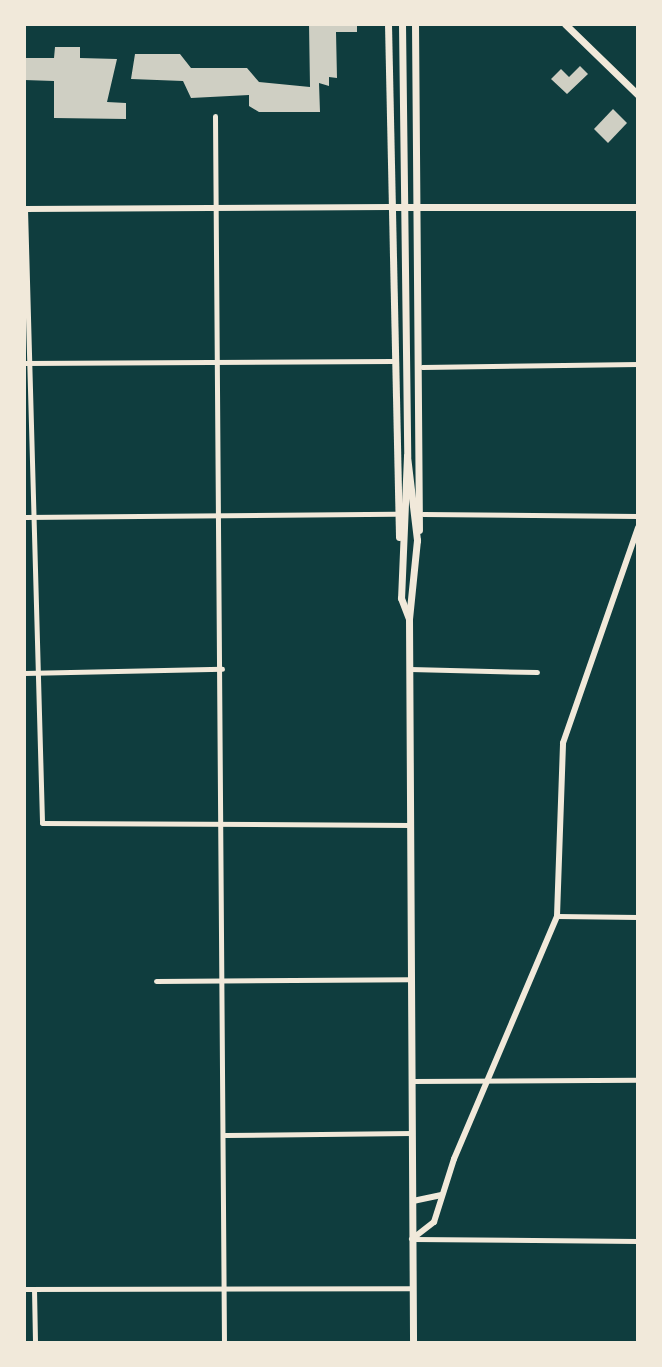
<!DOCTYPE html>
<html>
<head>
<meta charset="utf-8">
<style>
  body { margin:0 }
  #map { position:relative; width:662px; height:1367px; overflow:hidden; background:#0f3d3e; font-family:"Archivo Narrow",sans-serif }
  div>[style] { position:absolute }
  .building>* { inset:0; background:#cfcfc3 }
  .minor>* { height:5px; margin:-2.5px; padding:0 2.5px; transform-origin:2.5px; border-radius:2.5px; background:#f1e9da }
  .tertiary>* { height:6px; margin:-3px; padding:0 3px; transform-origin:3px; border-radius:3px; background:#f1e9da }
  .secondary>* { height:7px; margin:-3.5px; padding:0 3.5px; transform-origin:3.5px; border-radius:3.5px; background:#f1e9da }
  span { translate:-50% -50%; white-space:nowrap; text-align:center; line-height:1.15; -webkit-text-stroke:6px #f1e9da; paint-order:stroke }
  .frame { position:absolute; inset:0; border:26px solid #f1e9da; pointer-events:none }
</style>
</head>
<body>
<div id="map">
  <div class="building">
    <div style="clip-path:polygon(309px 24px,357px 24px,357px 32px,336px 32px,337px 78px,329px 77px,329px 86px,319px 83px,320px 112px,259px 112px,249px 106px,249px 95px,191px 98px,183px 81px,131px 79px,135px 54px,180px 54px,191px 68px,247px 68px,259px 82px,310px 87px)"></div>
    <div style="clip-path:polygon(55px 47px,80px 47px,80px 58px,117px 59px,107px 102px,126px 103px,126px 119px,54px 118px,54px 81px,24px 80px,24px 58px,54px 58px)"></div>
    <div style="clip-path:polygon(580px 66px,588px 74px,567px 94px,551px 79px,561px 69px,569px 77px)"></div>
    <div style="clip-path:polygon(613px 109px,627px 123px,608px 143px,594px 129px)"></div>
  </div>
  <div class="minor">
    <div style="left:215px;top:116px;width:1227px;rotate:89.58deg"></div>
    <div style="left:25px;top:209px;width:614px;rotate:88.41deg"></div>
    <div style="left:42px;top:823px;width:369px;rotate:0.3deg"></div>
    <div style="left:24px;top:363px;width:368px;rotate:-0.3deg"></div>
    <div style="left:422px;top:367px;width:216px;rotate:-0.8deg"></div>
    <div style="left:423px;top:514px;width:215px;rotate:0.5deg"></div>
    <div style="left:24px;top:517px;width:371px;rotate:-0.5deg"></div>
    <div style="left:410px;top:669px;width:127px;rotate:1.4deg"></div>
    <div style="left:24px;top:673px;width:198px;rotate:-1.2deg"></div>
    <div style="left:557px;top:916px;width:81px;rotate:0.7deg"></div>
    <div style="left:156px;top:981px;width:255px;rotate:-0.4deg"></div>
    <div style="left:412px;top:1081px;width:226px;rotate:-0.3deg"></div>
    <div style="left:225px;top:1135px;width:187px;rotate:-0.6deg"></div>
    <div style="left:413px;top:1239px;width:225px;rotate:0.5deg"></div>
    <div style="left:24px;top:1289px;width:389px;rotate:-0.1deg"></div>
    <div style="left:34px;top:1289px;width:54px;rotate:88.9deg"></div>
  </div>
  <div class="tertiary">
    <div style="left:24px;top:209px;width:367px;rotate:-0.3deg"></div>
    <div style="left:413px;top:1201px;width:29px;rotate:-12deg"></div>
    <div style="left:412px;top:1239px;width:28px;rotate:-38deg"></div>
    <div style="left:434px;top:1222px;width:66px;rotate:-72.4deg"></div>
    <div style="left:454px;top:1159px;width:264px;rotate:-67deg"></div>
    <div style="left:557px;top:916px;width:173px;rotate:-88deg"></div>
    <div style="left:563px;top:743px;width:228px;rotate:-70.8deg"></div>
  </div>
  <div class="secondary">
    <div style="left:388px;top:24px;width:513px;rotate:88.77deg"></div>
    <div style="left:402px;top:24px;width:432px;rotate:89.3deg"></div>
    <div style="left:407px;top:456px;width:142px;rotate:92.4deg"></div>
    <div style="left:401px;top:598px;width:22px;rotate:69deg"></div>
    <div style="left:415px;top:24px;width:506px;rotate:89.55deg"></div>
    <div style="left:565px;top:24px;width:102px;rotate:44.2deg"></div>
    <div style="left:391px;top:207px;width:247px"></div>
    <div style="left:407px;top:456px;width:85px;rotate:83.2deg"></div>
    <div style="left:417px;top:540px;width:79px;rotate:95.8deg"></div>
    <div style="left:409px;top:619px;width:724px;rotate:89.68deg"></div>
  </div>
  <div class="frame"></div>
</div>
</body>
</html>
